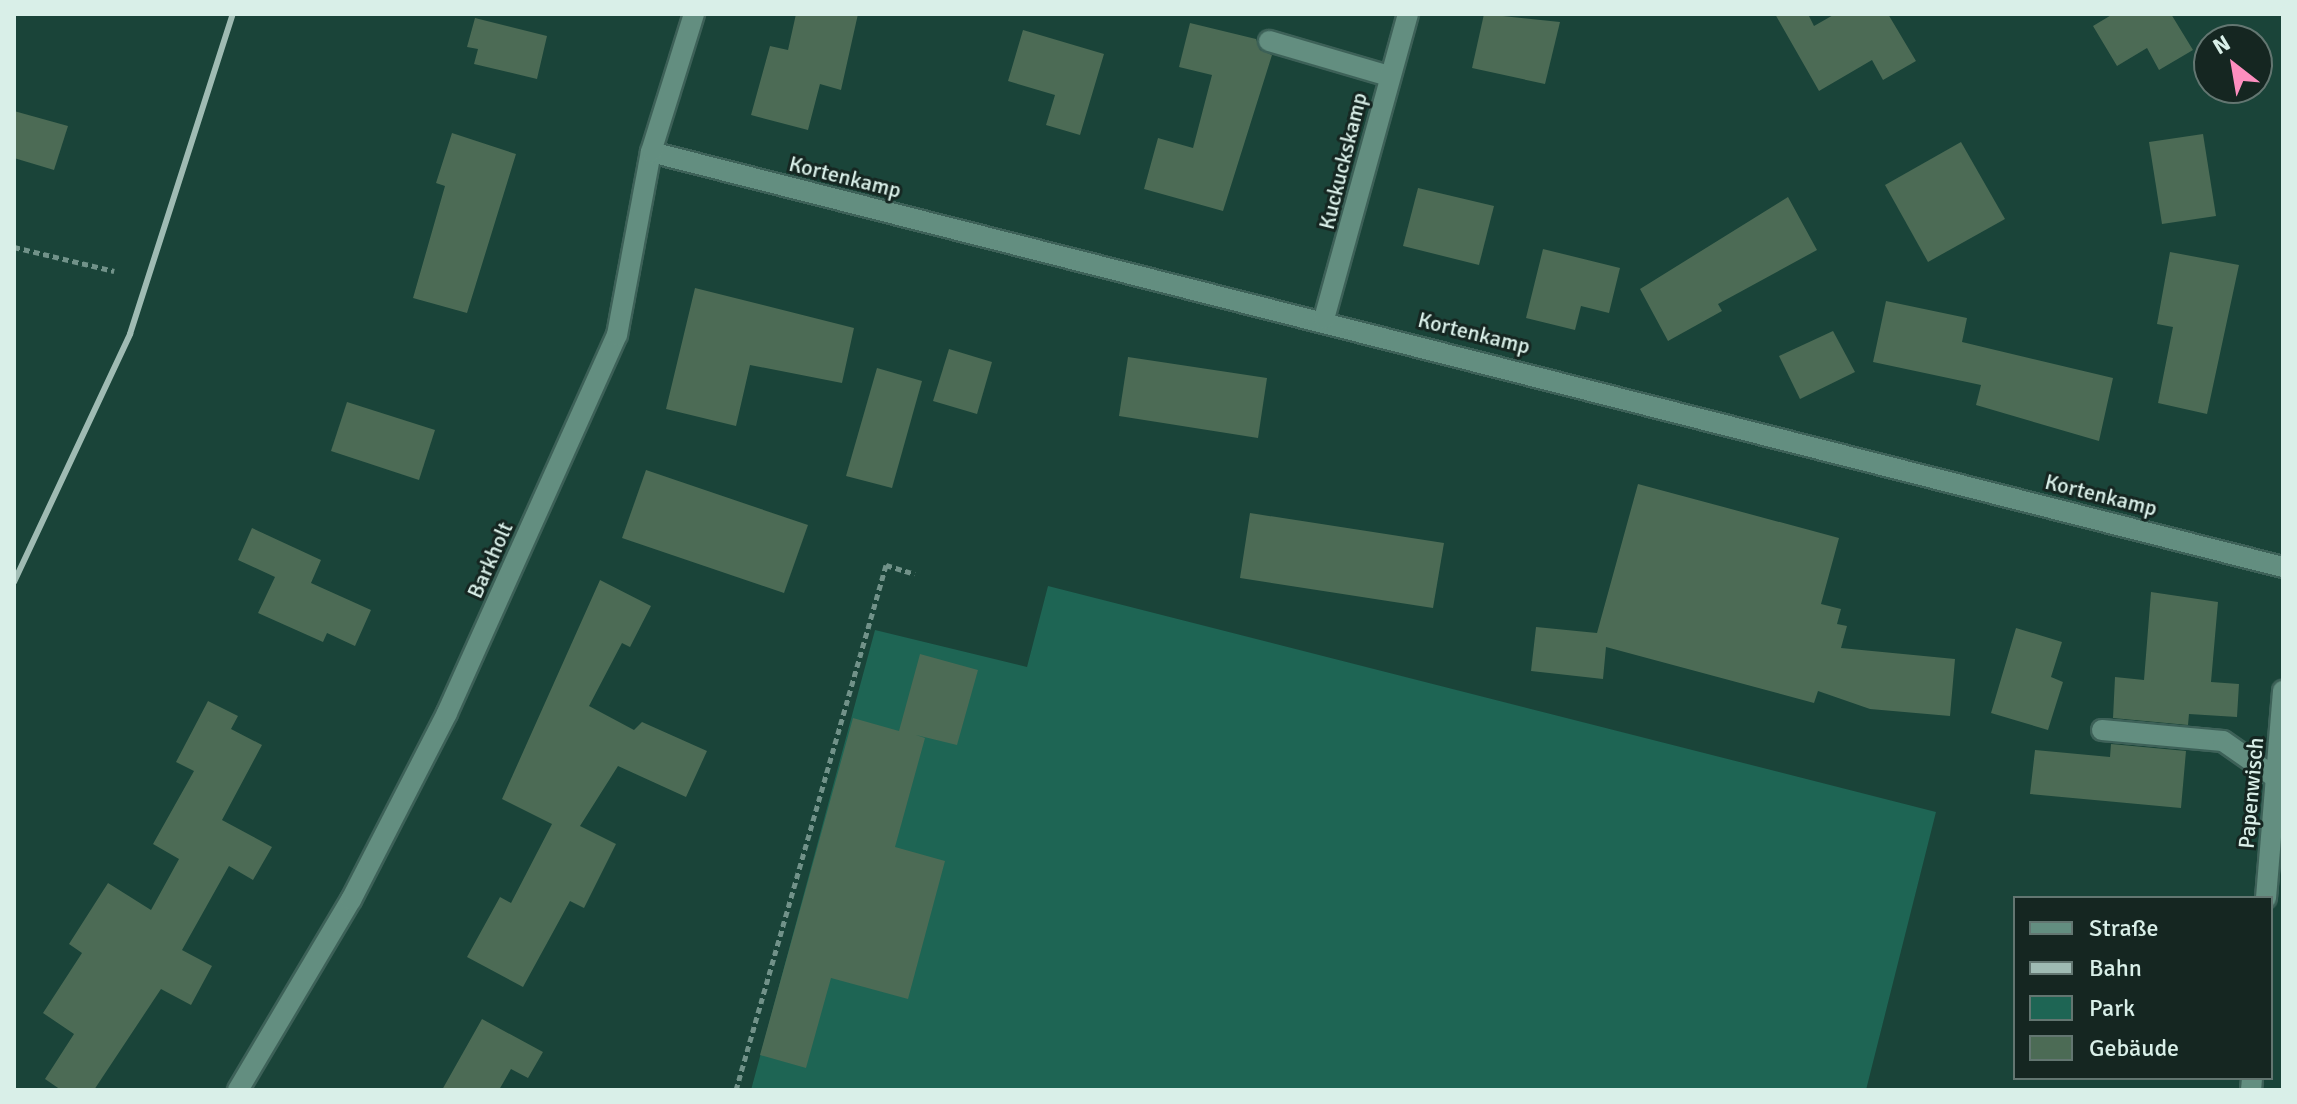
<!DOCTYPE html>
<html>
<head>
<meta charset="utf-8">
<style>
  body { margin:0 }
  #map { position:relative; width:2297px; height:1104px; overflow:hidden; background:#1a4439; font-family:Signika,sans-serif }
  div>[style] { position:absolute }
  .green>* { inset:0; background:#1e6554 }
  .building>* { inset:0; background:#4c6b55 }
  .path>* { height:5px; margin-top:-2.5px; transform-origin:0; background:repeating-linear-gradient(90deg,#719289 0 6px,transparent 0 10px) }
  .roads { filter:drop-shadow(2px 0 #3d6158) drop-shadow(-2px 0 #3d6158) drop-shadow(0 2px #3d6158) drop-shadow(0 -2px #3d6158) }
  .minor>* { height:20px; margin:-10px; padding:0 10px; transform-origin:10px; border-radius:10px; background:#638e80 }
  .rail>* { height:6px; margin:-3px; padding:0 3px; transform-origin:3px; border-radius:3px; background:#9fbbb3 }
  span { translate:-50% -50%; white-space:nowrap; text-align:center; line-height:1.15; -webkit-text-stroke:6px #152621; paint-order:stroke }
  .street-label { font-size:22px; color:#d9efe8 }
  .frame { position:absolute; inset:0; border:16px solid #d9efe8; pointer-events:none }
  .legend { position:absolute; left:2013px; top:896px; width:260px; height:184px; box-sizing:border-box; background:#152621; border:2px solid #637671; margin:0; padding:10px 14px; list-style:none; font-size:24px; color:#d9efe8 }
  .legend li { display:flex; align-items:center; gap:16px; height:40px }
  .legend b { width:40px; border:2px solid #637671 }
  .north { position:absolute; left:2193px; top:24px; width:80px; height:80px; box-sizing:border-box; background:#152621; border:2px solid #637671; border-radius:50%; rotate:329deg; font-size:22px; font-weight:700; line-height:32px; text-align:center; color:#d9efe8 }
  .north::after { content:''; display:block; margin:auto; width:28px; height:36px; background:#fd8ebf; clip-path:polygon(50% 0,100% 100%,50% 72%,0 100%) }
</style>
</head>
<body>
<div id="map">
  <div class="green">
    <div style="clip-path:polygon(1048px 586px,1936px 812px,1866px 1090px,751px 1090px,875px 630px,1027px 667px)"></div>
  </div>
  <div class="building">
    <div style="clip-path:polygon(796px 14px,858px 14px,841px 90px,820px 84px,808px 130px,751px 115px,770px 46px,788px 50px)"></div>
    <div style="clip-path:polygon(1484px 14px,1560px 22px,1545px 84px,1472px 68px)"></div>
    <div style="clip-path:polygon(1775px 14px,1808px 14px,1814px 26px,1835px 14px,1888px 14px,1916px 61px,1883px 80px,1872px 60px,1819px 91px)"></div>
    <div style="clip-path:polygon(2113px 14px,2171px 14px,2193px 50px,2159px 70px,2147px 48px,2117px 66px,2093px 26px)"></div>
    <div style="clip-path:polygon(475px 18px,547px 36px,537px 79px,474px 64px,478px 49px,467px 47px)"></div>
    <div style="clip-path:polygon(1190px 23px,1256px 39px,1260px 50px,1272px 55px,1223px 211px,1144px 189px,1158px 138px,1193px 148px,1212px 75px,1179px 67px)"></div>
    <div style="clip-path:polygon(1023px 30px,1104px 54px,1080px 135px,1046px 125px,1055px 95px,1008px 81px)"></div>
    <div style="clip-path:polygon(14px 111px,68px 126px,54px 170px,14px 158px)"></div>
    <div style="clip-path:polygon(452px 133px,516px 154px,467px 313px,413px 298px,445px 186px,436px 183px)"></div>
    <div style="clip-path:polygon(2203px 134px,2216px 216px,2162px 224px,2149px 142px)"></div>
    <div style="clip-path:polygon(1961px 142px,2005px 219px,1928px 262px,1885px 185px)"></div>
    <div style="clip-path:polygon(1418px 188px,1494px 206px,1479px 265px,1403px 246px)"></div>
    <div style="clip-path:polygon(1788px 197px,1817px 250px,1718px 304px,1722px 311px,1668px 341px,1640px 289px)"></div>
    <div style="clip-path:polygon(1543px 249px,1620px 268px,1609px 313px,1581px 306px,1575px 330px,1526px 318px)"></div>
    <div style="clip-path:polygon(2170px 252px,2239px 265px,2207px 414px,2158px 403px,2173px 327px,2157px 324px)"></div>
    <div style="clip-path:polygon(695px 288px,854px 328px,842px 383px,750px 365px,736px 426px,666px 409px)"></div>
    <div style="clip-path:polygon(1886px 301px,1967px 318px,1962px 342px,2113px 378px,2099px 441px,1976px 405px,1981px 385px,1873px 362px)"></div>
    <div style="clip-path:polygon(1833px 331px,1855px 372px,1800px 399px,1779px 356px)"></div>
    <div style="clip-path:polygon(949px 349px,992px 362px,977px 414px,933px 401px)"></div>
    <div style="clip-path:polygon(1128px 357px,1267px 378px,1258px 438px,1119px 416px)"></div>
    <div style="clip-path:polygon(877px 368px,922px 381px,892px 488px,846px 476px)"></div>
    <div style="clip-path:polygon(347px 402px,435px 430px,419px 480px,331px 451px)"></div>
    <div style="clip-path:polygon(646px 470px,808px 525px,784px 593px,622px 538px)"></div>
    <div style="clip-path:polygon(1638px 484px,1839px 538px,1821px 604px,1841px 609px,1837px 624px,1847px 626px,1841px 648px,1955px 659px,1950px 716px,1870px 709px,1818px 691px,1814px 703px,1606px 647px,1603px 679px,1531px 671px,1536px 627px,1597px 633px)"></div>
    <div style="clip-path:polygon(1250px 513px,1444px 543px,1433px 608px,1240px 578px)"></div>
    <div style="clip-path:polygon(252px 528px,321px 560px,311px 583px,371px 610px,355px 646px,327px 633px,323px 642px,258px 613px,275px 577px,238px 560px)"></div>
    <div style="clip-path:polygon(600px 580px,651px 606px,630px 647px,622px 643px,589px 706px,634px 730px,642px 722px,707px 751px,686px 797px,618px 766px,580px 826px,616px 844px,584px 908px,570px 901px,523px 987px,467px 957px,500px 897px,511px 903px,552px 824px,502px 799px)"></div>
    <div style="clip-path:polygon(2151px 592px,2218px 602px,2211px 682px,2239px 684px,2237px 717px,2189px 714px,2188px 725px,2113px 718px,2115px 677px,2144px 680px)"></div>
    <div style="clip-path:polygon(2016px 628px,2062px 642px,2051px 677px,2063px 682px,2048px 730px,1991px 713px)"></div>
    <div style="clip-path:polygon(920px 654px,978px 670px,957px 745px,916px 735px,925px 738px,895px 847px,945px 861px,908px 999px,831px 978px,806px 1068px,760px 1055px,853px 718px,899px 731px)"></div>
    <div style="clip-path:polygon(208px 701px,238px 716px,231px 729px,262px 745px,222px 820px,272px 847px,253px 880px,229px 866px,182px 950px,212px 966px,191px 1005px,161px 989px,94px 1090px,61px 1090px,45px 1079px,74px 1034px,43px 1013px,82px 953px,69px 944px,108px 883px,151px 910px,179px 859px,153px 844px,194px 771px,176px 762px)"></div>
    <div style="clip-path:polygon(2111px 744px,2186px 751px,2181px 808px,2030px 794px,2035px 750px,2110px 757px)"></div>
    <div style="clip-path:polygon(482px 1019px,543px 1052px,528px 1078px,511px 1069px,499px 1090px,442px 1090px)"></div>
  </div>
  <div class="path">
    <div style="left:14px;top:247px;width:103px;rotate:13.5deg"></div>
    <div style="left:736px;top:1090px;width:546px;rotate:-74.05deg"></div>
    <div style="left:886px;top:565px;width:30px;rotate:17deg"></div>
  </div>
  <div class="roads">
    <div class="minor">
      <div style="left:1269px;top:41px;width:125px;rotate:16.3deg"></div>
      <div style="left:651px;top:152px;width:1684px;rotate:14.27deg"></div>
      <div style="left:1324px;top:319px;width:316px;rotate:-74.6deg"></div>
      <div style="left:2102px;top:730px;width:121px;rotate:5.2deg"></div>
      <div style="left:2223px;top:741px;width:65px;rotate:34.9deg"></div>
      <div style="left:2266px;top:898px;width:208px;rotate:-85.3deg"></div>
      <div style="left:238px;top:1090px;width:221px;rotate:-59.3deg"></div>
      <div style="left:351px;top:900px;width:210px;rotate:-62.8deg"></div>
      <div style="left:447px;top:713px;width:414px;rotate:-65.8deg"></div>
      <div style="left:617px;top:335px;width:186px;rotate:-79.5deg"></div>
      <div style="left:651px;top:152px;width:145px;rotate:-72.7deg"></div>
      <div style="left:2251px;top:1090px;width:12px;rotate:-85deg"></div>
    </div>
  </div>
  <div class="rail">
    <div style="left:14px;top:582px;width:274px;rotate:-64.9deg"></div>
    <div style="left:130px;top:334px;width:336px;rotate:-72.2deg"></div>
  </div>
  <div class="street-label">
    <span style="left:1343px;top:161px;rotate:-76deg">Kuckuckskamp</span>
    <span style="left:845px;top:177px;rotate:14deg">Kortenkamp</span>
    <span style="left:1474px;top:333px;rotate:14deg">Kortenkamp</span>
    <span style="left:2101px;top:495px;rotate:14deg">Kortenkamp</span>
    <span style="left:490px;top:560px;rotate:-66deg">Barkholt</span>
    <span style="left:2251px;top:793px;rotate:-85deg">Papenwisch</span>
  </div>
  <div class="frame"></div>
  <ul class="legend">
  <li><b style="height:10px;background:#638e80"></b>Straße</li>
  <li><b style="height:10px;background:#9fbbb3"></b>Bahn</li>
  <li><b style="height:22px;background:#1e6554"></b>Park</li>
  <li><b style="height:22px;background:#4c6b55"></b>Gebäude</li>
  </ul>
  <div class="north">N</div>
</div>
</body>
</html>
